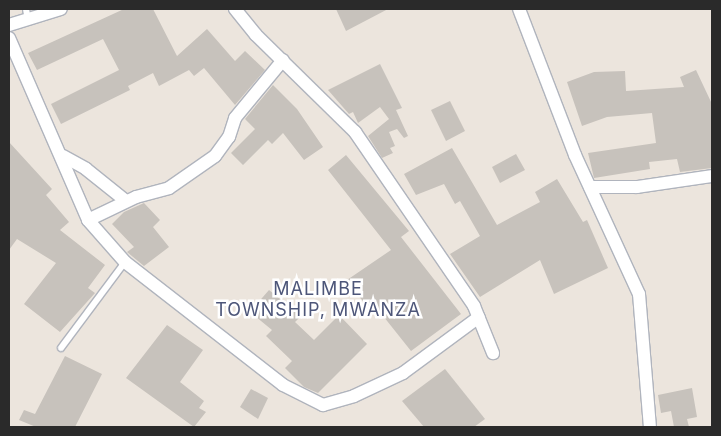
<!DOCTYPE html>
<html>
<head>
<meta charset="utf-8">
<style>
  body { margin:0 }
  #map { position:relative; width:721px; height:436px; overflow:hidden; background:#ece5dd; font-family:Inter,sans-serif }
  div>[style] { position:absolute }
  .building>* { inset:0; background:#c7c2bc }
  .roads { filter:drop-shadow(1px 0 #b0b4bd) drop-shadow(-1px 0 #b0b4bd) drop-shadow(0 1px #b0b4bd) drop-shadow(0 -1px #b0b4bd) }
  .service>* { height:6px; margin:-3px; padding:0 3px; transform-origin:3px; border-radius:3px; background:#fff }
  .minor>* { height:12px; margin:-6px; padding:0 6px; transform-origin:6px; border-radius:6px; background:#fff }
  span { translate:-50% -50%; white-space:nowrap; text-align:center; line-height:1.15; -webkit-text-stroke:5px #fff; paint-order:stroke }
  .quarter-label { font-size:18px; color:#4d5679; letter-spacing:1px }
  .frame { position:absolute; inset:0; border:10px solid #2a2a2a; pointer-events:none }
</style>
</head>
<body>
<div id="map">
  <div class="building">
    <div style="clip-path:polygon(124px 9px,153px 9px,177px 56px,207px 29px,235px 61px,245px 51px,265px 70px,235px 105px,204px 68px,194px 76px,189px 70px,159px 86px,153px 73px,128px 86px,130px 90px,61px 124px,51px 104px,119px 70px,103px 39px,37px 70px,28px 53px)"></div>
    <div style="clip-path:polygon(336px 9px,388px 9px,346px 31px)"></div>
    <div style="clip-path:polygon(380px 64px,402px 108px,396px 110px,408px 136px,404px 138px,397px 129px,389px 132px,395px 146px,390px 148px,393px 153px,382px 158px,368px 136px,389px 119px,380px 107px,358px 123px,353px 112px,349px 114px,328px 90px)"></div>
    <div style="clip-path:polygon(696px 70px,712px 104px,712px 168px,680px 172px,677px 159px,649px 162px,650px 169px,594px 178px,588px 153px,656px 143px,652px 113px,607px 117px,582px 126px,567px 82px,594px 72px,625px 71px,626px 91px,684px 87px,680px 77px)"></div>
    <div style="clip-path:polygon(273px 85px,297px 109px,323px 147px,304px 160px,283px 133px,272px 144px,268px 140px,243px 165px,231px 153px,255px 129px,245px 119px)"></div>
    <div style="clip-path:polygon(450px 101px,465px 131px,446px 141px,431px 110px)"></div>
    <div style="clip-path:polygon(9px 142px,52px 189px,46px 195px,69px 222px,60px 230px,105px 265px,88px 288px,95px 293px,60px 332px,24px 304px,56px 263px,17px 239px,9px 250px)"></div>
    <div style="clip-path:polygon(452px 148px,497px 225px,540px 202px,535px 192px,557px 179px,583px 222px,587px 220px,608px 268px,554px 294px,540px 260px,480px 297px,450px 254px,480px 236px,460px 201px,455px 204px,444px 184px,416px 195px,404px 174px)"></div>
    <div style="clip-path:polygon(516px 154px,525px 170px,500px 183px,492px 167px)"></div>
    <div style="clip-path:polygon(346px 155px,409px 231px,401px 237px,461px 314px,411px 351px,372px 302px,367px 307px,347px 280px,391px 250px,328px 170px)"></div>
    <div style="clip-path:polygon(144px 203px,160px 220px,153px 227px,169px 247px,144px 266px,127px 252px,134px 247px,112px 224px,124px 212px)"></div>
    <div style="clip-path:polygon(269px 290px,301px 316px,295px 322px,314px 340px,339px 315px,367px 344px,318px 393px,304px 387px,285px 368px,292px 361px,266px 336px,272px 330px,250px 312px)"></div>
    <div style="clip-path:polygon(167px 325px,203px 350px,180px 382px,204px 401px,199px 408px,206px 412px,194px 427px,126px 378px)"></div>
    <div style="clip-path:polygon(65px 356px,102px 374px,75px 427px,36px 427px,19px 420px,24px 410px,35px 414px)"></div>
    <div style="clip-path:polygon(445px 369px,485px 419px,474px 427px,424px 427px,402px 401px)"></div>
    <div style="clip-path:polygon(692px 388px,697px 417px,687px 419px,689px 427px,674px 427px,671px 411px,661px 413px,658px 395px)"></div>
    <div style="clip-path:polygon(251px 389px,268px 398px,258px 419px,240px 407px)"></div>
  </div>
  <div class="roads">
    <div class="service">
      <div style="left:26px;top:9px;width:11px;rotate:80deg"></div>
      <div style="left:61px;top:348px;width:107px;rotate:-53.3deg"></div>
    </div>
    <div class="minor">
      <div style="left:235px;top:9px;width:33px;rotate:51deg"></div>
      <div style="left:256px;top:35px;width:139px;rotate:44.4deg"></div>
      <div style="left:355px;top:132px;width:211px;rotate:55.6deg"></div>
      <div style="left:474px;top:306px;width:51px;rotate:68deg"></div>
      <div style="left:519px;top:9px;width:156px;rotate:69deg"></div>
      <div style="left:575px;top:155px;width:153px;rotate:65.3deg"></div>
      <div style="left:639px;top:294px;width:133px;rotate:85.3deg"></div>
      <div style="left:9px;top:25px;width:54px;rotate:-17.1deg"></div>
      <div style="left:9px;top:38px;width:198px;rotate:66.5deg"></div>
      <div style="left:88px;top:220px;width:56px;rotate:48.6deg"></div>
      <div style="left:125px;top:262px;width:200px;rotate:37.9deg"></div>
      <div style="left:283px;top:385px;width:45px;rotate:26.6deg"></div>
      <div style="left:323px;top:405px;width:32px;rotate:-16deg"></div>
      <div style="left:354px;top:396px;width:54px;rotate:-25.1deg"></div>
      <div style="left:403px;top:373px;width:94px;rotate:-36.4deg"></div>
      <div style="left:63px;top:156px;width:26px;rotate:29deg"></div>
      <div style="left:86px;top:169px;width:51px;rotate:38.7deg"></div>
      <div style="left:590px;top:187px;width:47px"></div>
      <div style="left:637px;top:187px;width:76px;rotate:-8.3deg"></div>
      <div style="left:88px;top:220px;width:53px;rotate:-25.6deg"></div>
      <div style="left:136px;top:197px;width:34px;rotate:-15deg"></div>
      <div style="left:169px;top:188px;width:56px;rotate:-34.8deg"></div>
      <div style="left:215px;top:156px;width:24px;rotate:-54deg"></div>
      <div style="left:229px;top:137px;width:20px;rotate:-72deg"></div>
      <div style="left:235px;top:118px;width:75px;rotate:-50.4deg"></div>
    </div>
  </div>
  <div class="quarter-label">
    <span style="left:318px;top:300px">MALIMBE<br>TOWNSHIP, MWANZA</span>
  </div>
  <div class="frame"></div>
</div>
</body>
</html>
